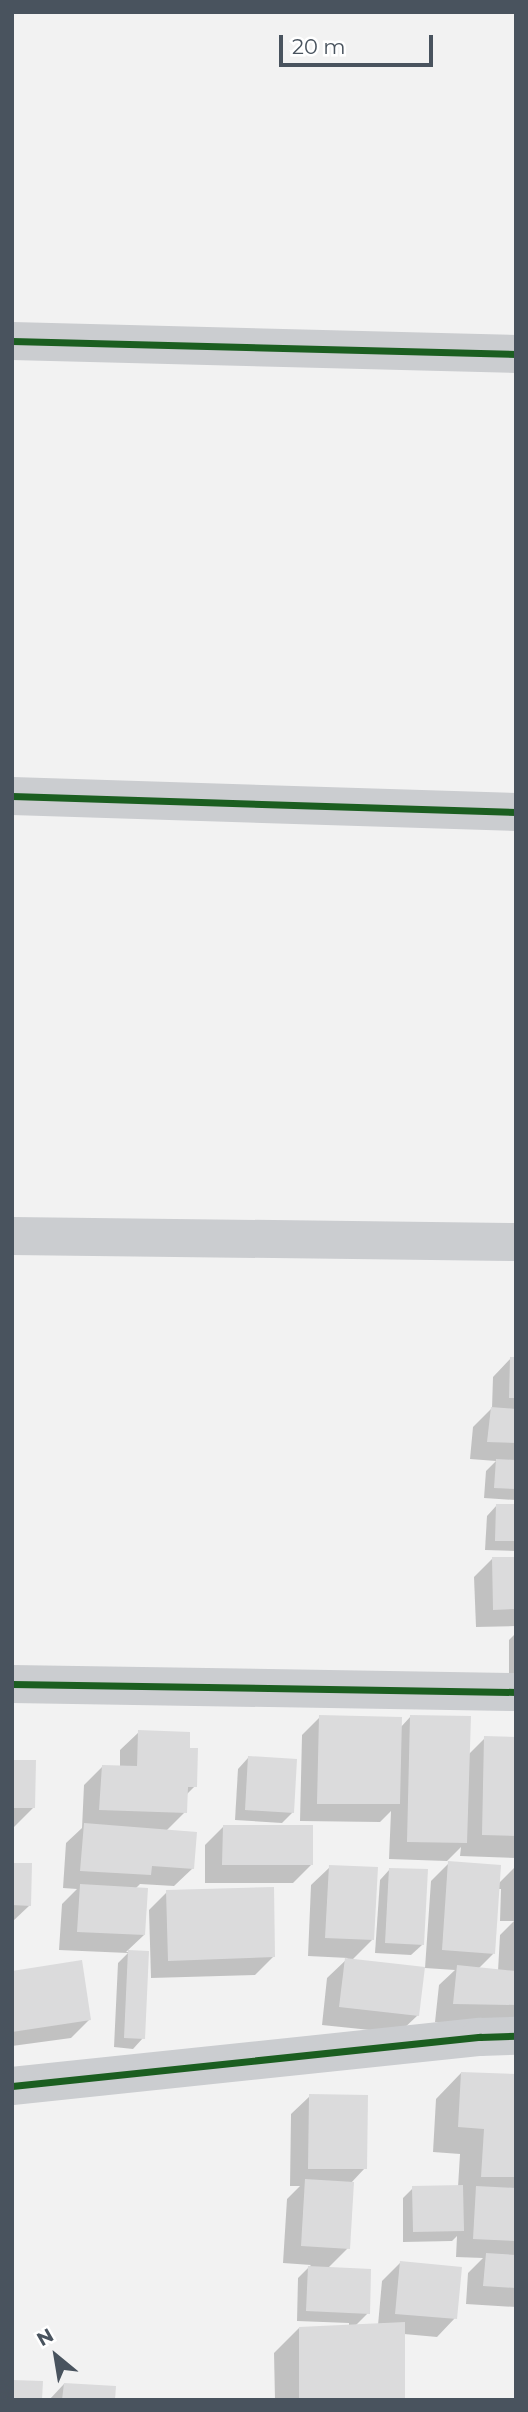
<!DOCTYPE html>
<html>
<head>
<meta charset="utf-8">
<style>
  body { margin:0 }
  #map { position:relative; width:528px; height:2412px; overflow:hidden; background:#f2f2f2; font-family:Montserrat,sans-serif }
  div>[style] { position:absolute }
  .shadow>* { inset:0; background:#0003 }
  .building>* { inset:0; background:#dbdbdc }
  .minor>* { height:38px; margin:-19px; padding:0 19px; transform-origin:19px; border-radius:19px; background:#cbcdd0 }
  .cycleway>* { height:7px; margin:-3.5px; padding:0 3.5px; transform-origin:3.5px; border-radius:3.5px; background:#1b5e20 }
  span { translate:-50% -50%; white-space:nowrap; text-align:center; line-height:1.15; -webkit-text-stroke:5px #fff; paint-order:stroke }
  .frame { position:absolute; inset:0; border:14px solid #49535e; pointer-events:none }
  .north { position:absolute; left:21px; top:2321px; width:70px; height:70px; -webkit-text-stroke:5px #fff; paint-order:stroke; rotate:330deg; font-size:19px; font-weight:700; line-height:28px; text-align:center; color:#49535e }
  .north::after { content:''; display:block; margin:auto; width:24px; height:32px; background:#49535e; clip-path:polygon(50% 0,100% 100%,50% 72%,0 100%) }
  .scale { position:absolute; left:279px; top:35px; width:154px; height:32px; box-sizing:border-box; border:4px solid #49535e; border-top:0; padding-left:9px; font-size:21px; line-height:24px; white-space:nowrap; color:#49535e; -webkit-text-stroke:5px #fff; paint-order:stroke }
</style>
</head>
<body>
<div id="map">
  <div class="shadow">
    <div style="clip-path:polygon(511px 1358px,516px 1358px,516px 1500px,484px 1498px,486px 1471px,496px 1461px,470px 1459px,473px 1427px,492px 1408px,493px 1377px)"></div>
    <div style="clip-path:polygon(497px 1505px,516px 1506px,516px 1551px,485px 1550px,487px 1516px)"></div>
    <div style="clip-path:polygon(492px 1559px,516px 1559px,516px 1626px,476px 1627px,474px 1577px)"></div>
    <div style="clip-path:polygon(516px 1633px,516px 1683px,509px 1683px,509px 1640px)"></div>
    <div style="clip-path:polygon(411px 1716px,468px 1755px,485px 1738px,516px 1738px,516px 1858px,460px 1856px,461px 1847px,447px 1861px,389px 1859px,391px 1811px,380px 1822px,300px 1821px,302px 1735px,320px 1717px,400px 1728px)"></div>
    <div style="clip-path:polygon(139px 1732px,188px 1750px,195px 1786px,186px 1795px,185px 1812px,166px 1831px,193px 1868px,174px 1886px,140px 1884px,135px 1889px,144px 1935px,126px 1952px,147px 1953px,143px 2038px,133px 2049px,114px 2047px,118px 1963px,128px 1953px,59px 1950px,62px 1904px,77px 1889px,63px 1888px,66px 1843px,82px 1828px,84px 1785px,102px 1767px,120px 1767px,120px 1750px)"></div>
    <div style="clip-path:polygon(248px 1758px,293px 1812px,282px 1823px,235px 1820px,238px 1769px)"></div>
    <div style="clip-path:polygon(12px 1762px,34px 1807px,12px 1829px)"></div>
    <div style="clip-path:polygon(223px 1827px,311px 1865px,293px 1883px,205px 1883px,205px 1845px)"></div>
    <div style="clip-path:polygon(evenodd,449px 1863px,498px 1884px,516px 1866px,516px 2022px,435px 2022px,439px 1985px,455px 1970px,425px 1968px,431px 1881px,449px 1863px,498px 1889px,501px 1889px,500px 1921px,514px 1921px,500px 1935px,498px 1971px,478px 1969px,493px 1954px,498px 1889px)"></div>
    <div style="clip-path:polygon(12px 1865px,30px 1905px,12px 1922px)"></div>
    <div style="clip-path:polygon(330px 1867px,372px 1940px,351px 1961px,418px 2015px,399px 2033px,322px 2025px,327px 1978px,348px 1958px,308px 1956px,311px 1885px)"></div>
    <div style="clip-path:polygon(390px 1869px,422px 1945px,411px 1955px,375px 1953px,380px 1880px)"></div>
    <div style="clip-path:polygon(167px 1892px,274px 1956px,255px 1975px,151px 1978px,149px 1910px)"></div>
    <div style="clip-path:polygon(12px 1973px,89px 2020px,71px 2038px,12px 2046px)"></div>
    <div style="clip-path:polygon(461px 2073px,516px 2076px,516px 2307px,466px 2304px,468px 2273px,483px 2258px,456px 2257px,457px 2236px,452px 2241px,403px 2242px,403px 2198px,413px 2188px,458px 2187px,460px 2154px,433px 2152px,436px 2099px)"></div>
    <div style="clip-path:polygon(310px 2096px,365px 2168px,350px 2184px,348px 2248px,327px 2269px,368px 2313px,355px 2326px,378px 2325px,382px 2281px,400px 2263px,455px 2318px,437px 2337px,404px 2334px,403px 2400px,275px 2400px,274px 2353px,299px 2328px,349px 2326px,349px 2323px,297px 2321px,298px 2278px,311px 2265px,283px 2263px,287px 2199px,300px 2186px,290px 2186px,291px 2114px)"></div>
    <div style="clip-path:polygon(64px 2384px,114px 2400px,49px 2400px)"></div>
  </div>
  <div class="building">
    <div style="clip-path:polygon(510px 1357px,516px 1357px,516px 1398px,509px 1398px)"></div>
    <div style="clip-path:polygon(491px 1407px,516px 1409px,516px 1443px,487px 1442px)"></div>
    <div style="clip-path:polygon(496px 1459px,516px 1460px,516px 1489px,494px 1488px)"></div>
    <div style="clip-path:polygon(496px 1504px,516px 1504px,516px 1541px,495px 1541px)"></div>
    <div style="clip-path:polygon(492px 1557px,516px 1557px,516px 1609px,493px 1610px)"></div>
    <div style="clip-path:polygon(319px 1715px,402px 1717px,400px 1804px,317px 1804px)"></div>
    <div style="clip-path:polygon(410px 1715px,471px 1716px,467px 1843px,407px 1842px)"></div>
    <div style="clip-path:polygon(138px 1730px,190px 1732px,190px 1748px,198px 1748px,197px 1787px,188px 1787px,187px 1813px,99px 1810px,102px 1765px,137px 1766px)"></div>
    <div style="clip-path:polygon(484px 1736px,516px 1737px,516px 1836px,482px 1835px)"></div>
    <div style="clip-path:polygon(248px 1756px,297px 1759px,294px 1813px,245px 1810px)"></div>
    <div style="clip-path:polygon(12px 1760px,36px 1760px,35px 1808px,12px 1808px)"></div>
    <div style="clip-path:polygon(84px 1823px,197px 1832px,194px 1869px,152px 1866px,151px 1875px,80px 1871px)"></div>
    <div style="clip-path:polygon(223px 1825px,313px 1825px,313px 1865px,222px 1865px)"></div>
    <div style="clip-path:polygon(448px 1861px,501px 1865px,495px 1954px,442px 1950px)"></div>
    <div style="clip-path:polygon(12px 1863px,32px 1863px,31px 1906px,12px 1905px)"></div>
    <div style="clip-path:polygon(329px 1865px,378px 1867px,374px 1940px,325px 1938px)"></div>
    <div style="clip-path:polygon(389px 1868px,428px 1869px,424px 1945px,385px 1943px)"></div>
    <div style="clip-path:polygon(80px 1884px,148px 1888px,145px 1935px,77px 1932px)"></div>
    <div style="clip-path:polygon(274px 1887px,275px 1957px,168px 1961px,166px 1890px)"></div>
    <div style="clip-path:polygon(128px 1950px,149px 1951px,145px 2039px,124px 2038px)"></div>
    <div style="clip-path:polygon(345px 1958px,425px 1967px,419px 2016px,339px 2007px)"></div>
    <div style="clip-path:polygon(82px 1960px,91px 2020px,12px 2032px,12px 1971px)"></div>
    <div style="clip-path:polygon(457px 1965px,516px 1971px,516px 2005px,453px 2004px)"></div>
    <div style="clip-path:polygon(461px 2072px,516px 2074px,516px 2177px,481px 2177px,484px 2129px,458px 2127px)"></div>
    <div style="clip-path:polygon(309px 2094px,368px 2095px,367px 2169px,308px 2169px)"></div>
    <div style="clip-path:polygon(305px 2179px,354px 2182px,350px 2249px,301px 2246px)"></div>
    <div style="clip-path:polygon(463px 2185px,464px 2231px,413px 2232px,412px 2186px)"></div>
    <div style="clip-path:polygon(476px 2186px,516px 2188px,516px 2241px,473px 2239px)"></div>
    <div style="clip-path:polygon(486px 2253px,516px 2255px,516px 2288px,483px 2286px)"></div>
    <div style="clip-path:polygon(400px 2261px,462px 2267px,457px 2319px,395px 2314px)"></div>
    <div style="clip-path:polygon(308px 2266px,371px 2269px,370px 2314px,306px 2311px)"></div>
    <div style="clip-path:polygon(405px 2322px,405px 2400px,299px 2400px,299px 2327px)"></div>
    <div style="clip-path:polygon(12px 2380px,43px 2381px,42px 2400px,12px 2400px)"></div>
    <div style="clip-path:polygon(64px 2383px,116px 2386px,115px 2400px,62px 2400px)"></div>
  </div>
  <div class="minor">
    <div style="left:12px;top:341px;width:504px;rotate:1.48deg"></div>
    <div style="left:12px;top:796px;width:504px;rotate:1.82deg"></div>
    <div style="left:12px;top:1236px;width:504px;rotate:0.68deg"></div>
    <div style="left:12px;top:1684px;width:504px;rotate:0.91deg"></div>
    <div style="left:12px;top:2086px;width:471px;rotate:-6deg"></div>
    <div style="left:480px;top:2037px;width:36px;rotate:-2deg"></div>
  </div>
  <div class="cycleway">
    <div style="left:12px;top:341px;width:504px;rotate:1.48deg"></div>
    <div style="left:12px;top:796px;width:504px;rotate:1.82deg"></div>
    <div style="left:12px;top:1684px;width:504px;rotate:0.91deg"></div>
    <div style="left:12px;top:2086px;width:471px;rotate:-6deg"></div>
    <div style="left:480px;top:2037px;width:36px;rotate:-2deg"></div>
  </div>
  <div class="frame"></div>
  <div class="north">N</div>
  <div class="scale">20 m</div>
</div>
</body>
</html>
